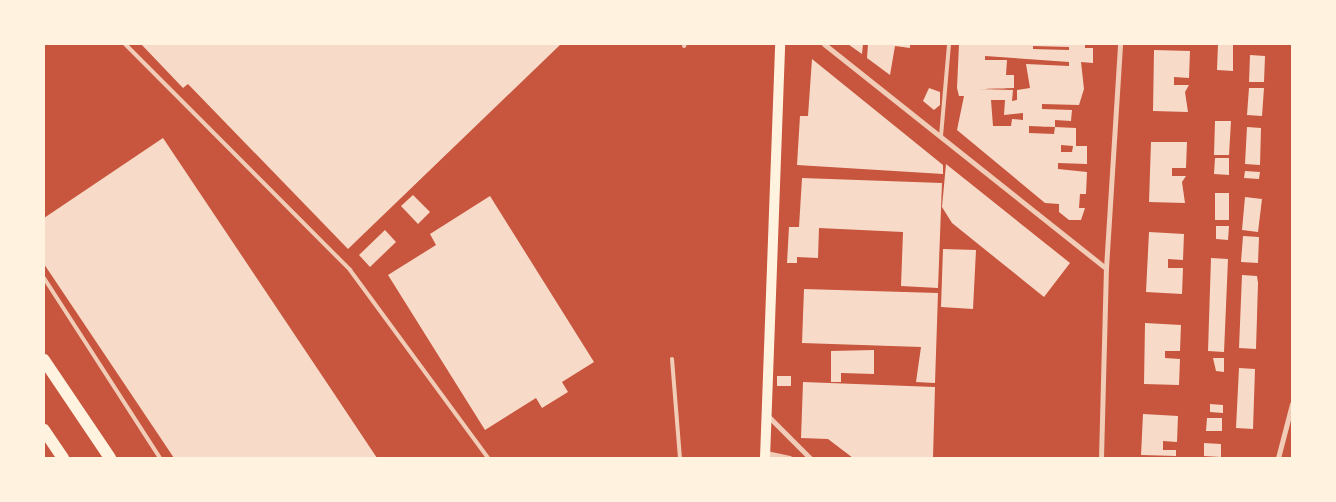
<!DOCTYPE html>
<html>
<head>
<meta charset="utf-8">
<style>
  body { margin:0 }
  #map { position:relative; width:1336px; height:502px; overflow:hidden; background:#c8553d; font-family:"Zilla Slab",serif }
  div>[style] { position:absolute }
  .building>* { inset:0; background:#f7dbc8 }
  .service>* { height:4px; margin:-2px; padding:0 2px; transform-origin:2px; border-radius:2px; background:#f1ccb7 }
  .minor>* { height:5px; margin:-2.5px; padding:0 2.5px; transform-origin:2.5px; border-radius:2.5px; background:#f1ccb7 }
  .secondary>* { height:10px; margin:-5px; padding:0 5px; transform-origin:5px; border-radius:5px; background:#fff3e0 }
  .primary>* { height:12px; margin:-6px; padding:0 6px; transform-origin:6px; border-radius:6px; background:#fff3e0 }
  span { translate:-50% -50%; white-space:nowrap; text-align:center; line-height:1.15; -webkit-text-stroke:5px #fff3e0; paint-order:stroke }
  .frame { position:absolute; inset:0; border:45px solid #fff3e0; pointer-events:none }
</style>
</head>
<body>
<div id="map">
  <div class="building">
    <div style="clip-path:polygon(141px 44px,561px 44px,348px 249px,188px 84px,183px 88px)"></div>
    <div style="clip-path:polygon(848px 44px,863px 44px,862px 54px,852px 47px)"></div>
    <div style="clip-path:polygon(868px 44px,910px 44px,910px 48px,895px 46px,890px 75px,867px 58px)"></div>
    <div style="clip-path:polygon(evenodd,959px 44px,1085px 44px,1085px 48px,1093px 48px,1093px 63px,1081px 62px,1084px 89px,1079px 105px,1042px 104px,1042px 109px,1072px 110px,1071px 121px,1055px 120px,1055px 127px,1076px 128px,1076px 146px,1087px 146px,1087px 164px,1058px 163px,1058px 169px,1087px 172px,1086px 194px,1080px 194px,1079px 208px,1085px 208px,1081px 220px,1069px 220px,1059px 212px,1059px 204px,1045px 203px,957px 130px,964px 96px,959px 96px,957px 88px,959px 44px,1033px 46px,1069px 47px,1069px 50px,1033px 49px,1033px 46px,959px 44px,985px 56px,1069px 62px,1069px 66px,1026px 64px,1030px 88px,1017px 90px,1017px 100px,1012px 101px,1013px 90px,979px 89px,1014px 88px,1014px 75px,1006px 75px,1007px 60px,985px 60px,985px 56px,959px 44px,991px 100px,1005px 100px,1004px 115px,1023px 113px,1023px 120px,1012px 119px,1011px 126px,993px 126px,991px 100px,959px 44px,1029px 126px,1055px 127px,1054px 134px,1029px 133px,1029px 126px,959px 44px,1061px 145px,1073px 146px,1072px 152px,1061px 152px,1061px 145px)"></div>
    <div style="clip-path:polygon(1218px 44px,1233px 44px,1233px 71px,1217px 70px)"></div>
    <div style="clip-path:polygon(1154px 50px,1190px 51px,1189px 78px,1174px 77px,1174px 85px,1189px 85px,1185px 92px,1188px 112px,1153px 111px)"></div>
    <div style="clip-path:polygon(1250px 55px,1265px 56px,1264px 82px,1249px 82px)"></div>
    <div style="clip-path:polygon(812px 59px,943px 165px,943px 174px,797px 165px,800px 116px,808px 116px)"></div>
    <div style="clip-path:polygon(929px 88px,940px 92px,940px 105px,934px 110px,923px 101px)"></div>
    <div style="clip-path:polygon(1249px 88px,1264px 88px,1262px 116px,1247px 115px)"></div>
    <div style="clip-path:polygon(1215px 121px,1231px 121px,1229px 155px,1214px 155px)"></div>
    <div style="clip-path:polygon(1247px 127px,1261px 128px,1260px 165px,1245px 164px)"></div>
    <div style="clip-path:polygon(163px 138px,329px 386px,377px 458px,174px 458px,44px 264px,44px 218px)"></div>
    <div style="clip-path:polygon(1151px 142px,1187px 142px,1186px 168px,1172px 168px,1172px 176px,1186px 176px,1182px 182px,1185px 203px,1149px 202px)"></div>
    <div style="clip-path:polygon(1215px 158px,1229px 158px,1229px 175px,1214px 174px)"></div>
    <div style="clip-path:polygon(946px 164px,1070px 263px,1044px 297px,952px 223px,942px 207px)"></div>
    <div style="clip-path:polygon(1245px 171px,1260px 172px,1259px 179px,1244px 178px)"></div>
    <div style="clip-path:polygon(802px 178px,942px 183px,938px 288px,901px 286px,903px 232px,819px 228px,818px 258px,797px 257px,797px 263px,787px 263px,789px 227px,799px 227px)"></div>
    <div style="clip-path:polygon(1215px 193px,1229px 193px,1229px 220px,1215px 220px)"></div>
    <div style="clip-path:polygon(413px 195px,430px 212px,418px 224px,401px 206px)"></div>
    <div style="clip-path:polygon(490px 196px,594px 362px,562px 382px,568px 392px,542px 408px,536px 398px,485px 430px,388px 275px,436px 245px,430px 234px)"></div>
    <div style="clip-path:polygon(1245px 197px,1262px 199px,1258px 232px,1242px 230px)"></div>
    <div style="clip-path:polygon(1216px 226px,1229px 226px,1228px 240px,1216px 239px)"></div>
    <div style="clip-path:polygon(385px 230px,396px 242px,370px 267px,359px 255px)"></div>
    <div style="clip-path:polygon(1149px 232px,1184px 234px,1183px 260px,1168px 259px,1168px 268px,1183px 268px,1182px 294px,1146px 292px)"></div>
    <div style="clip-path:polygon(1243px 236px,1259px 237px,1258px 263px,1241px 262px)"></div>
    <div style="clip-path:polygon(943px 249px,976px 250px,973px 309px,941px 307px)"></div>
    <div style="clip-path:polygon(1211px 258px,1228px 259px,1224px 352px,1208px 351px)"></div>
    <div style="clip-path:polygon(1242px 275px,1257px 276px,1258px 283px,1256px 349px,1239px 348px)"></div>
    <div style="clip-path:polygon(804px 289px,938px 293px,935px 383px,916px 382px,921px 347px,802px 343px)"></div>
    <div style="clip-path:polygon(1145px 323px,1181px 325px,1180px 351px,1165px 351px,1165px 358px,1180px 359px,1179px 385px,1144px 384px)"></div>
    <div style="clip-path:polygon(874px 350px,874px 374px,841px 373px,841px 382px,831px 382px,831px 351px)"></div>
    <div style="clip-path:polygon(1213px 358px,1224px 358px,1224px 372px,1216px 371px)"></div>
    <div style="clip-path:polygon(1239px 368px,1255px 369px,1253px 429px,1236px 428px)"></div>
    <div style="clip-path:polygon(777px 376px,791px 376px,791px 386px,777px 386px)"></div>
    <div style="clip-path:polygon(803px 382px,935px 387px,933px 458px,853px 458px,828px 439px,801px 438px)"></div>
    <div style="clip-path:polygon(1210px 404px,1223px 405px,1223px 413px,1210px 412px)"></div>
    <div style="clip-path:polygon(1143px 414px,1178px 416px,1177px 442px,1163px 441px,1163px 450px,1176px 450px,1176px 456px,1141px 455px)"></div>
    <div style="clip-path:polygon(1207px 418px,1222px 418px,1222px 431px,1206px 431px)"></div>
    <div style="clip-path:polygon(1204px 443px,1221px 444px,1221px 457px,1204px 456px)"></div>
  </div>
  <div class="service">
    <div style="left:125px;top:44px;width:319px;rotate:45.1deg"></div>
    <div style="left:350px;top:270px;width:233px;rotate:53.7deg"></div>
    <div style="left:684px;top:46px;width:2px;rotate:-63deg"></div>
    <div style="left:941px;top:136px;width:92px;rotate:-85deg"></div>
    <div style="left:44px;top:278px;width:214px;rotate:57.2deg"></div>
    <div style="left:672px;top:359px;width:99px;rotate:85.4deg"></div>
  </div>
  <div class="minor">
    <div style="left:824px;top:44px;width:360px;rotate:38.5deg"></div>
    <div style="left:768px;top:416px;width:59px;rotate:45deg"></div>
    <div style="left:766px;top:453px;width:24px;rotate:12deg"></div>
    <div style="left:1101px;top:458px;width:190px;rotate:-88.5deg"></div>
    <div style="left:1106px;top:268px;width:224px;rotate:-86.4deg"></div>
    <div style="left:1278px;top:458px;width:56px;rotate:-75.5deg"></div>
  </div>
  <div class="secondary">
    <div style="left:765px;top:458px;width:414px;rotate:-87.9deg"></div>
  </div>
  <div class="primary">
    <div style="left:44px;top:360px;width:118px;rotate:56deg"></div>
    <div style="left:44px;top:430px;width:34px;rotate:56deg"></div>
  </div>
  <div class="frame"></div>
</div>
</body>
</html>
